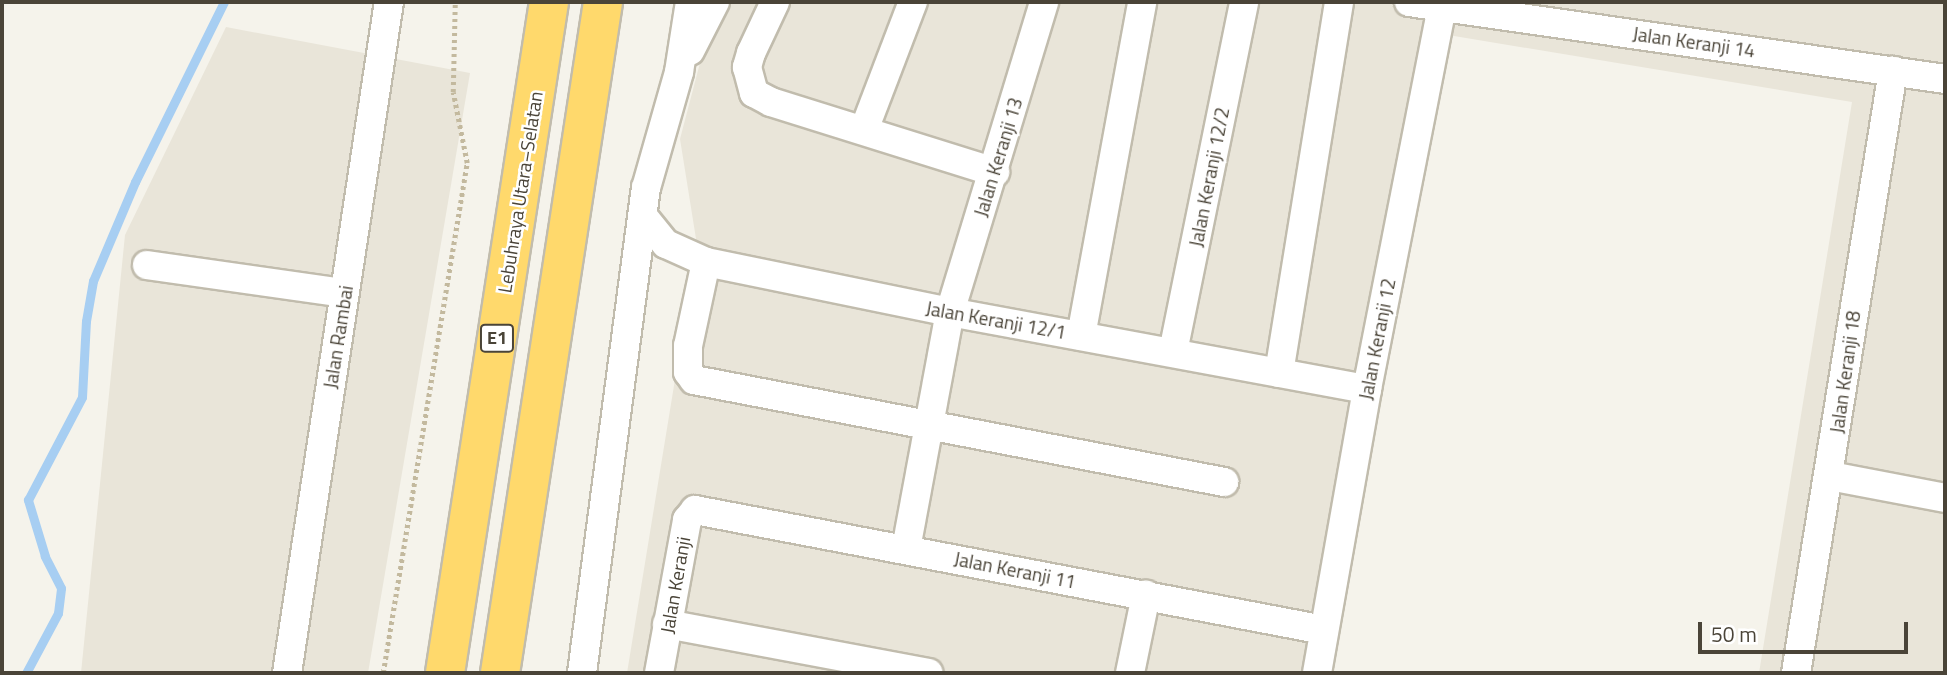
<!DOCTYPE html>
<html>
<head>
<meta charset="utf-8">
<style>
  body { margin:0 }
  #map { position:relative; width:1947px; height:675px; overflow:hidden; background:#f5f3eb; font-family:"Titillium Web",sans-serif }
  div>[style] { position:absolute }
  .residential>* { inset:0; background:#e9e5d9 }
  .stream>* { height:9px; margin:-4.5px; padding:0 4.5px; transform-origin:4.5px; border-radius:4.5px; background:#a7cef2 }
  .path>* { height:4.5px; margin-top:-2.25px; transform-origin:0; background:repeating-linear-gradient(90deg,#c3b99e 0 3.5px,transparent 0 7px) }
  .roads { filter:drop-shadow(2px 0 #c1bcad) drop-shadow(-2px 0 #c1bcad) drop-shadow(0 2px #c1bcad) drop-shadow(0 -2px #c1bcad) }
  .minor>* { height:28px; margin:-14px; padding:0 14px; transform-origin:14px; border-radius:14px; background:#fff }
  .highway>* { height:38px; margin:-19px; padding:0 19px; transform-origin:19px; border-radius:19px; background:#ffd96c }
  span { translate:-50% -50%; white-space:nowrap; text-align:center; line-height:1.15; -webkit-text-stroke:5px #fff; paint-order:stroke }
  .shield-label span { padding:2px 5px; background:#fff; border:2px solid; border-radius:5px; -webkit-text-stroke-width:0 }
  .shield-label { font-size:18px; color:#4a4438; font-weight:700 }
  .street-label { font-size:19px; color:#4a4438 }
  .frame { position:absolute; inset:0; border:4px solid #4a4438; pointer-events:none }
  .scale { position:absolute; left:1698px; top:622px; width:210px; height:32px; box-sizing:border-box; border:4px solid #4a4438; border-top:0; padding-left:9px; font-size:21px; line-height:24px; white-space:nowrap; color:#4a4438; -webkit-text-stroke:5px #fff; paint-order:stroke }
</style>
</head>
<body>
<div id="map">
  <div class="residential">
    <div style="clip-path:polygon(716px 2px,1945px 2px,1945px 673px,1759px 673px,1852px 102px,1436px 33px,1331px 673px,627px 673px,697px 245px,680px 139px)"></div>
    <div style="clip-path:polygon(226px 27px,470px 73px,368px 673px,81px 673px,125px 235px)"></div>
  </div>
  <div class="stream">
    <div style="left:26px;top:673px;width:68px;rotate:-61.9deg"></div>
    <div style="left:58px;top:613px;width:25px;rotate:-83deg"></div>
    <div style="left:61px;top:588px;width:36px;rotate:-117deg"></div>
    <div style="left:45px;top:556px;width:59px;rotate:-106.9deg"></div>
    <div style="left:28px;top:500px;width:116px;rotate:-62.3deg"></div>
    <div style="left:82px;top:397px;width:76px;rotate:-87deg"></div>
    <div style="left:86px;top:321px;width:41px;rotate:-80.1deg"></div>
    <div style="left:93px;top:281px;width:108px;rotate:-67deg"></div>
    <div style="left:135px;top:182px;width:201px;rotate:-63.7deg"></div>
  </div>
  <div class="path">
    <div style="left:383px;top:673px;width:517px;rotate:-80.65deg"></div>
    <div style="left:467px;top:163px;width:72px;rotate:-101.2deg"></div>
    <div style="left:453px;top:92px;width:90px;rotate:-88.7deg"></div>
  </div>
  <div class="roads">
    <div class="minor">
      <div style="left:775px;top:2px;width:56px;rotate:115.2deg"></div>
      <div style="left:751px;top:53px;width:15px;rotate:106deg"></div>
      <div style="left:747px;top:67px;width:27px;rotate:75deg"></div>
      <div style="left:754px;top:93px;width:19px;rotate:28deg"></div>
      <div style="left:771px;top:102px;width:235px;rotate:17.4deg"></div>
      <div style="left:1409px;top:2px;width:542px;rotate:8.17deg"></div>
      <div style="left:690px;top:51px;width:55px;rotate:-63deg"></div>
      <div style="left:864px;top:130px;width:137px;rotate:-69.1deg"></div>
      <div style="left:643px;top:216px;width:36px;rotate:51deg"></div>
      <div style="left:666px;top:244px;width:44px;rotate:24.2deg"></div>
      <div style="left:706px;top:262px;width:249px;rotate:11.6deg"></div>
      <div style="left:950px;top:312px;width:424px;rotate:10.5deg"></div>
      <div style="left:706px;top:262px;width:86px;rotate:102.1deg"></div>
      <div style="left:688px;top:346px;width:26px;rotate:90deg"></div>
      <div style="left:688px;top:372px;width:10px;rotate:53deg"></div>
      <div style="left:694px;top:380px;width:540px;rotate:10.89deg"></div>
      <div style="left:147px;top:265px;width:199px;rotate:8.1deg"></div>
      <div style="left:1081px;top:336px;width:340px;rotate:-79.6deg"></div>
      <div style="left:1173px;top:352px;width:357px;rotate:-78.5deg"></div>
      <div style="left:1279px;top:373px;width:376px;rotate:-80.8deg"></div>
      <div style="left:1830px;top:476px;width:117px;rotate:10.8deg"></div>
      <div style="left:906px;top:549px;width:241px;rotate:-79.5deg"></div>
      <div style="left:950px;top:312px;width:324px;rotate:-73.1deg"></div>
      <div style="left:667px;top:624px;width:266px;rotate:10.6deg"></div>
      <div style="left:287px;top:673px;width:679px;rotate:-81.36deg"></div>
      <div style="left:582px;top:673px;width:489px;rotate:-82.5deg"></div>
      <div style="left:646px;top:188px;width:121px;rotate:-74.1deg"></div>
      <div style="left:679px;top:72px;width:71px;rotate:-81.1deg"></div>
      <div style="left:659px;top:673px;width:156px;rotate:-79.6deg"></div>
      <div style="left:687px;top:520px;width:13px;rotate:-51deg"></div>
      <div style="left:695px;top:510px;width:640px;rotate:10.8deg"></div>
      <div style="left:1130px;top:673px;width:80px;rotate:-78.4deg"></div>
      <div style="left:1317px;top:673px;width:288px;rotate:-80deg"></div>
      <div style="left:1367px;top:389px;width:391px;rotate:-78.9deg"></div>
      <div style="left:1796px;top:673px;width:610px;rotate:-80.85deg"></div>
    </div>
    <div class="highway">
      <div style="left:445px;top:673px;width:679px;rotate:-81.19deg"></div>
      <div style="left:500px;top:673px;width:679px;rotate:-81.27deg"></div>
    </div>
  </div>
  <div class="shield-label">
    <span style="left:497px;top:338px">E1</span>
  </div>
  <div class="street-label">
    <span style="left:1694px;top:42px;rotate:8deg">Jalan Keranji 14</span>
    <span style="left:998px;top:157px;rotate:-73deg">Jalan Keranji 13</span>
    <span style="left:1209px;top:177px;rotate:-79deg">Jalan Keranji 12/2</span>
    <span style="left:520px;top:192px;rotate:-81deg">Lebuhraya Utara–Selatan</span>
    <span style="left:996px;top:320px;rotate:10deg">Jalan Keranji 12/1</span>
    <span style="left:338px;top:337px;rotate:-81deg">Jalan Rambai</span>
    <span style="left:1377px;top:339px;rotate:-79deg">Jalan Keranji 12</span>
    <span style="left:1845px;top:372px;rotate:-82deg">Jalan Keranji 18</span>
    <span style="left:1015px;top:570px;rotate:11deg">Jalan Keranji 11</span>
    <span style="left:675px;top:585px;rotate:-80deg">Jalan Keranji</span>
  </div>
  <div class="frame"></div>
  <div class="scale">50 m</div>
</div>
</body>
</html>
